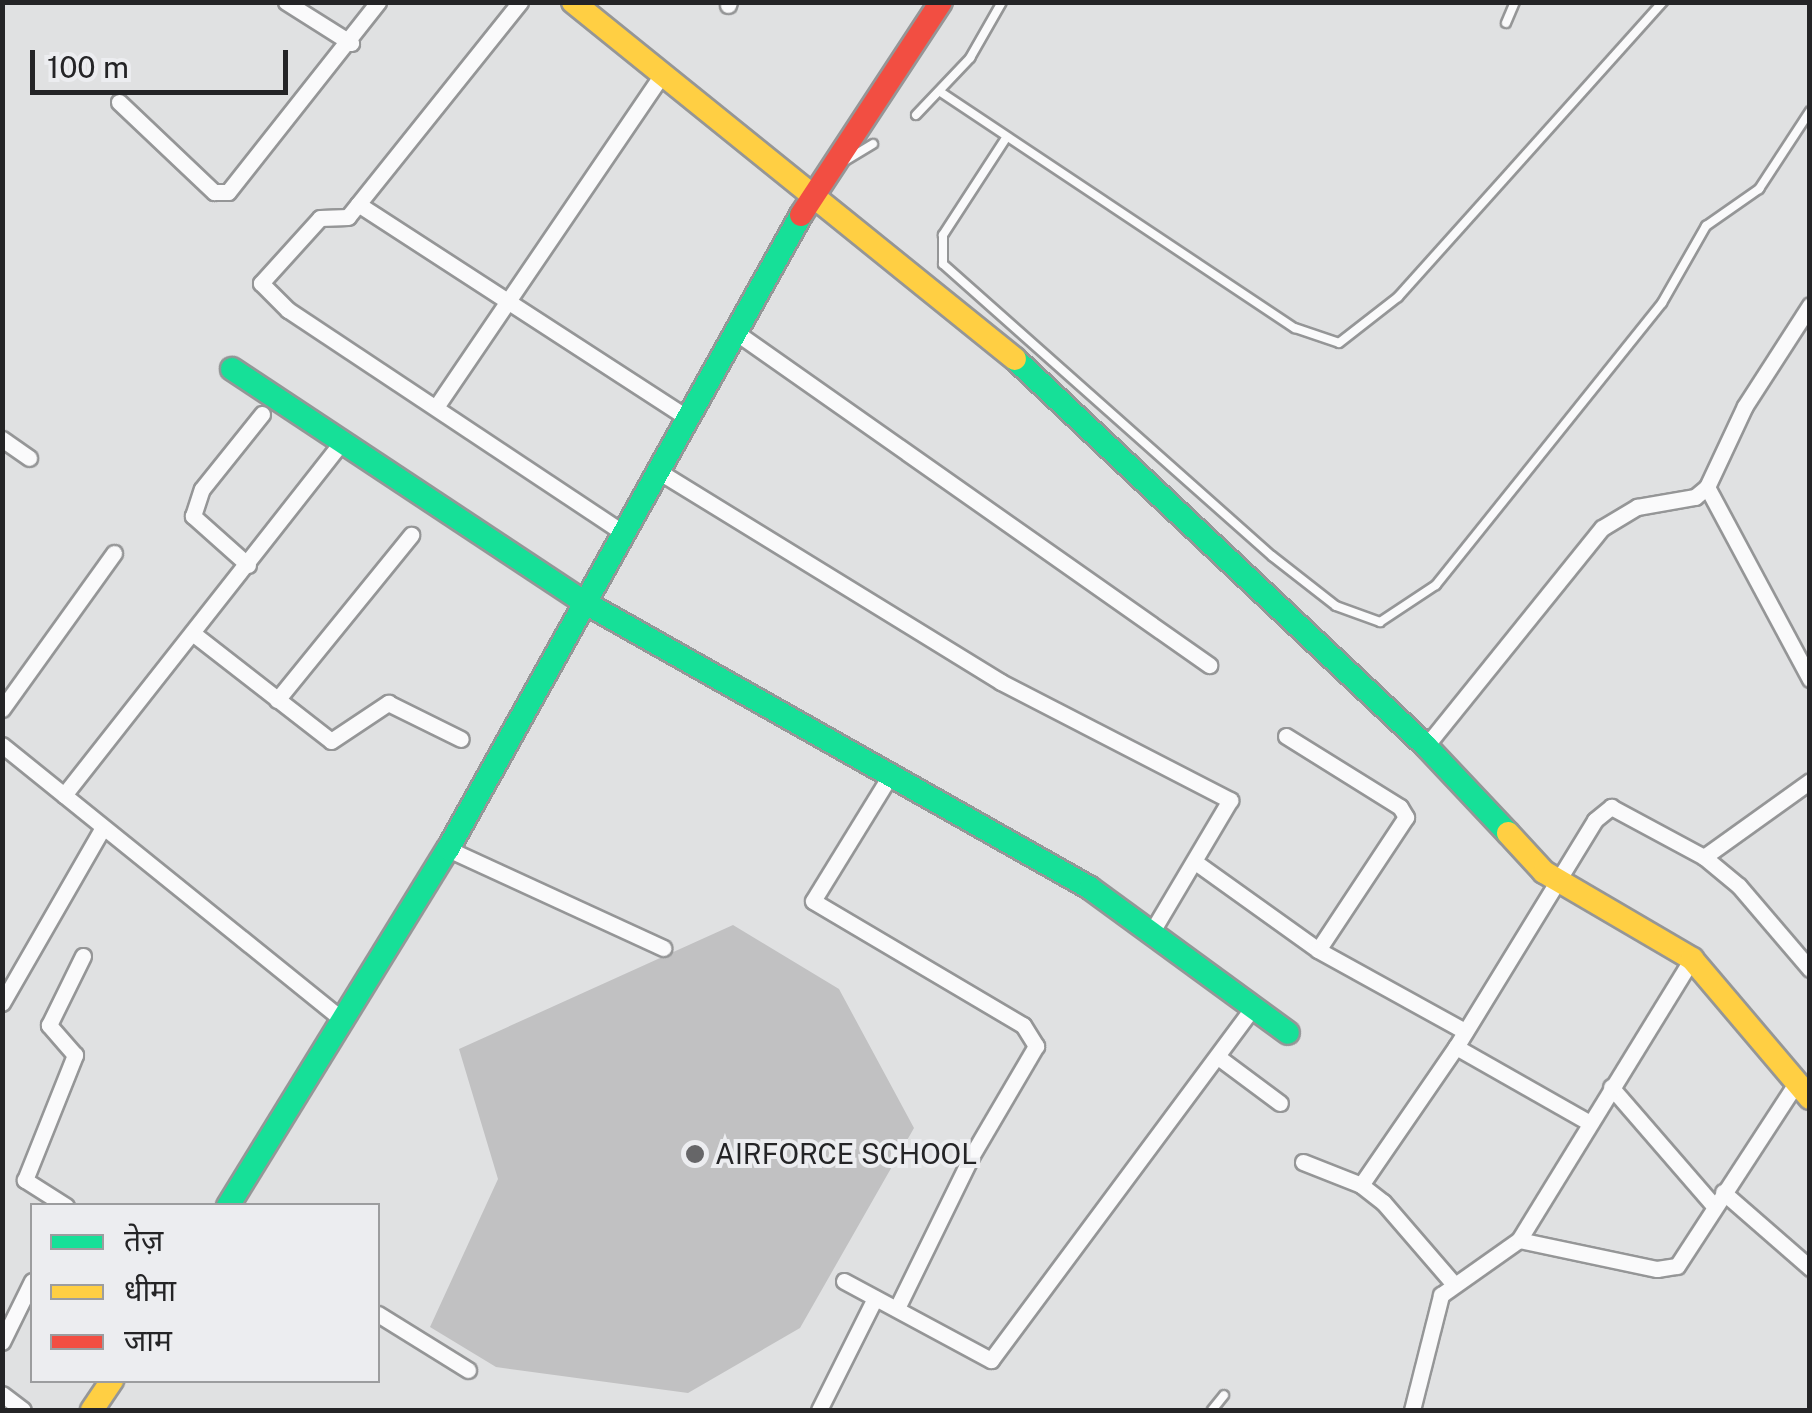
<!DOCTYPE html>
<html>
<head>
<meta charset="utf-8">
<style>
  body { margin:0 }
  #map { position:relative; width:1812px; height:1413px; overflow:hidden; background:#e0e1e2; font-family:"Public Sans","Noto Sans Devanagari",sans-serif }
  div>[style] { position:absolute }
  .building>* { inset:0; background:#c1c1c2 }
  .roads { filter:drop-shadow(2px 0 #959697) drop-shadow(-2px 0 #959697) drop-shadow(0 2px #959697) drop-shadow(0 -2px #959697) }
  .lane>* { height:8px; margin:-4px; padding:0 4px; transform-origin:4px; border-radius:4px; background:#fafafb }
  .street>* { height:15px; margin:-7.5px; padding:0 7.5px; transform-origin:7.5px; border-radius:7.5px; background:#fafafb }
  .fast>* { height:22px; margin:-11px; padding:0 11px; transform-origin:11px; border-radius:11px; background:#16e098 }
  .slow>* { height:22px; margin:-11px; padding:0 11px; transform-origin:11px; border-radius:11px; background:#ffcf43 }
  .jam>* { height:22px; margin:-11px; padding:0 11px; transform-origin:11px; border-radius:11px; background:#f24e42 }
  .dots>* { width:28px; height:28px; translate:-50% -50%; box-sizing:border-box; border:5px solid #ecedf0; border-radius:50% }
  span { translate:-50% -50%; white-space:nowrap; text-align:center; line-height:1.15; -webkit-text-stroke:8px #ecedf0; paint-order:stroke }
  .poi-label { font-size:28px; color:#242426 }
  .left { translate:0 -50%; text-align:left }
  .frame { position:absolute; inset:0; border:5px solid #242426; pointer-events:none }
  .legend { position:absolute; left:30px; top:1203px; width:350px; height:180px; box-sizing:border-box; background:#ecedf0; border:2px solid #9c9d9f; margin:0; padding:12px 18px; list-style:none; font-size:30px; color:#242426 }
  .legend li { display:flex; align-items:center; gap:20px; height:50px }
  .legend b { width:50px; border:2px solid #9c9d9f }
  .scale { position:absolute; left:30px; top:50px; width:258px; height:45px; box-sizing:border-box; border:5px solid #242426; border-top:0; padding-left:12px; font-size:30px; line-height:35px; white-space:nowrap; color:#242426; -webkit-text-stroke:8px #ecedf0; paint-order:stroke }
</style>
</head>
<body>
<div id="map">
  <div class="building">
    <div style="clip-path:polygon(733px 925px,839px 989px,914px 1128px,800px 1328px,688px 1393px,496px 1367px,430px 1327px,498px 1179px,459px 1049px)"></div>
  </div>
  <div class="roads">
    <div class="lane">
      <div style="left:1506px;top:23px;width:23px;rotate:-67deg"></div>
      <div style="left:942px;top:93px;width:424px;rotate:33.7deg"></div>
      <div style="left:1295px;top:328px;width:46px;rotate:18.8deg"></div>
      <div style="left:1339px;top:343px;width:75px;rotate:-37.9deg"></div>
      <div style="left:1398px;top:297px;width:397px;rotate:-48.1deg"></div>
      <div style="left:916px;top:115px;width:79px;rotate:-46.5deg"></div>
      <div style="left:970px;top:58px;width:64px;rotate:-60.3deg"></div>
      <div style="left:1006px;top:138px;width:116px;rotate:123deg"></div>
      <div style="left:943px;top:235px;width:29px;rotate:90deg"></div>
      <div style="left:943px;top:264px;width:440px;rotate:41.6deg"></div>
      <div style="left:1272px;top:556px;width:81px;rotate:38deg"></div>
      <div style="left:1336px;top:606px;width:47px;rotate:20deg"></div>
      <div style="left:1380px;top:622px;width:67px;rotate:-33.5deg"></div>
      <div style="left:1436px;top:585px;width:361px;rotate:-51.3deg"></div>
      <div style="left:1662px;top:303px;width:89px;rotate:-60.3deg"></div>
      <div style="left:1706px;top:226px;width:65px;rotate:-34.9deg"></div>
      <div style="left:1759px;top:189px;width:93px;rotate:-56.8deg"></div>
      <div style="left:843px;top:162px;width:35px;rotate:-31deg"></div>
      <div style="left:1212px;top:1410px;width:19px;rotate:-51deg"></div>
    </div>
    <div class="street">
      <div style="left:286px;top:2px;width:77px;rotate:32.2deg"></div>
      <div style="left:520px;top:2px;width:275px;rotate:128.7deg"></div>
      <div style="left:348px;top:217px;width:28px;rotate:178deg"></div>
      <div style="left:320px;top:218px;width:88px;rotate:132.2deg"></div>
      <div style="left:261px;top:283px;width:38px;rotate:45deg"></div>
      <div style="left:288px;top:310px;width:403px;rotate:33.6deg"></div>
      <div style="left:728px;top:5px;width:3px;rotate:-72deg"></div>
      <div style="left:119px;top:102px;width:131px;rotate:43.5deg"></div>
      <div style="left:214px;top:192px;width:14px"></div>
      <div style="left:228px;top:192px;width:242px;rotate:-51.7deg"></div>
      <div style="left:358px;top:204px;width:390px;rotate:33deg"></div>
      <div style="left:734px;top:331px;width:581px;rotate:35.11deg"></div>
      <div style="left:436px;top:407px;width:400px;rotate:-55.8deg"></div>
      <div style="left:2px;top:439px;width:33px;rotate:35deg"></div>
      <div style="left:658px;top:471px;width:403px;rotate:31.6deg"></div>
      <div style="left:1001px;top:682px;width:258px;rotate:27.3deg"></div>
      <div style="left:1230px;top:800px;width:149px;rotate:120.7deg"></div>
      <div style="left:1707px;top:487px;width:218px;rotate:61.8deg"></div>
      <div style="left:248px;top:565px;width:74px;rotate:-138.3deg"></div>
      <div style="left:193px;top:516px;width:28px;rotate:-72deg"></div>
      <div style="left:202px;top:489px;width:96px;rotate:-51.3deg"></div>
      <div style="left:195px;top:635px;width:172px;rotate:37.9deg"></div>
      <div style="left:331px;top:741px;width:69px;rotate:-33.7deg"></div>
      <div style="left:388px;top:703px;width:81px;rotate:26.3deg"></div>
      <div style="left:277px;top:700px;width:213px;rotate:-50.9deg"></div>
      <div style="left:2px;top:709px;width:192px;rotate:-54.3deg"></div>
      <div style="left:1286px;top:736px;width:134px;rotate:31.9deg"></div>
      <div style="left:1400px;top:807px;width:12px;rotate:59deg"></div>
      <div style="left:1406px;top:817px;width:159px;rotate:123.5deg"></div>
      <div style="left:2px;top:745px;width:436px;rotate:38.9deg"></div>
      <div style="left:1426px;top:746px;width:280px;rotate:-51.1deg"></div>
      <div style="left:1602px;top:528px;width:41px;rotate:-31deg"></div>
      <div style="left:1637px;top:507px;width:59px;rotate:-9.8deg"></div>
      <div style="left:1695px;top:497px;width:16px;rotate:-40deg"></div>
      <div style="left:1707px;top:487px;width:89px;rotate:-64.9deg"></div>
      <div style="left:1745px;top:406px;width:120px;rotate:-57.2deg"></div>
      <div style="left:888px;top:779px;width:143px;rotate:121.6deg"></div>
      <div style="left:813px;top:901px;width:244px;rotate:30.6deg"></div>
      <div style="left:1023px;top:1025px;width:25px;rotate:58deg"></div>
      <div style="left:1036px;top:1046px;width:129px;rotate:120.4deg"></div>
      <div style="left:971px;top:1157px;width:168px;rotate:116.1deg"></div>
      <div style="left:64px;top:795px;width:447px;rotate:-51.8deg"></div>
      <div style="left:448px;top:849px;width:237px;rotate:24.7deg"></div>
      <div style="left:1704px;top:857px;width:130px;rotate:-35.6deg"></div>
      <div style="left:1198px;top:864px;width:148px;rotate:35.6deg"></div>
      <div style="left:1318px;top:950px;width:168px;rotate:28.9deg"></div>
      <div style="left:2px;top:1003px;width:201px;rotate:-60.1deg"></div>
      <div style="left:1456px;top:1047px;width:152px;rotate:29.6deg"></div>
      <div style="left:1218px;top:1057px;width:77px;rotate:36.6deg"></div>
      <div style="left:1611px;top:1087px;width:157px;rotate:49.1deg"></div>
      <div style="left:1303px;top:1162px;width:62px;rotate:21.6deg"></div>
      <div style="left:1361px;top:1185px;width:28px;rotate:38deg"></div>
      <div style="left:1383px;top:1202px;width:107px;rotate:49.2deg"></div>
      <div style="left:1361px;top:1185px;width:168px;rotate:-55.5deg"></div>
      <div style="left:1456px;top:1047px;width:266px;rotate:-58.5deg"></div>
      <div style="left:1595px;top:820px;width:21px;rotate:-39deg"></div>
      <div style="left:1611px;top:807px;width:106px;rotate:28.3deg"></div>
      <div style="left:1704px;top:857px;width:45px;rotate:39.6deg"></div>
      <div style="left:1739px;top:886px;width:109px;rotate:49.5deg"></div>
      <div style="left:1723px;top:1192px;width:116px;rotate:41.1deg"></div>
      <div style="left:66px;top:1206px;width:49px;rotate:-147.6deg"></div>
      <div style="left:25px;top:1180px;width:135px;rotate:-68.2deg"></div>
      <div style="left:75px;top:1055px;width:40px;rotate:-131deg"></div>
      <div style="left:49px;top:1025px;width:77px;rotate:-63.8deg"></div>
      <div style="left:1519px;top:1240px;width:141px;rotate:11.9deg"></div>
      <div style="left:1657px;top:1269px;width:20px;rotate:-9deg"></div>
      <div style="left:1677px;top:1266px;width:220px;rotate:-56.9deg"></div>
      <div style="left:844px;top:1281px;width:167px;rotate:28.3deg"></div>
      <div style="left:991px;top:1360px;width:442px;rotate:-53.4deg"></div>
      <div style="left:378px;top:1314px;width:106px;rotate:31.9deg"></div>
      <div style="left:2px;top:1342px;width:68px;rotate:-63.8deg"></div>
      <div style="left:2px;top:1394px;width:26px;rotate:37deg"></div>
      <div style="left:819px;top:1410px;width:125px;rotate:-63.4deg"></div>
      <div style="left:1412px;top:1410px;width:119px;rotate:-75.8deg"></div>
      <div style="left:1441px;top:1295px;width:95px;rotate:-35.2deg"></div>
      <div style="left:1519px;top:1240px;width:330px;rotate:-58.4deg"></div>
    </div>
    <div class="fast">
      <div style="left:1015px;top:359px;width:565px;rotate:43.28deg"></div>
      <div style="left:1426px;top:746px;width:120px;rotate:46.7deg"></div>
      <div style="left:232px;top:369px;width:428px;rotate:33.5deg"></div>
      <div style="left:589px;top:605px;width:575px;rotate:29.46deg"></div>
      <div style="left:1090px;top:888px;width:245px;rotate:36.2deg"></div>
      <div style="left:228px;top:1206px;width:419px;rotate:-58.4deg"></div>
      <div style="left:448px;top:849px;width:726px;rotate:-60.89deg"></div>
    </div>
    <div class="slow">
      <div style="left:573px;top:2px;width:568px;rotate:38.93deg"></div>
      <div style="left:1508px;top:833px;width:53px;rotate:47.3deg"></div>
      <div style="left:1544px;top:872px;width:172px;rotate:30.4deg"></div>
      <div style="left:1692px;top:959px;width:182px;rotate:49.7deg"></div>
      <div style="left:92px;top:1410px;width:36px;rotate:-56deg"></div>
    </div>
    <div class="jam">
      <div style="left:801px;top:215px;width:255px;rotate:-56.7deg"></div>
    </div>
  </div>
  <div class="dots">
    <div style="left:695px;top:1154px;background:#666668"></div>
  </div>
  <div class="poi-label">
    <span class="left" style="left:715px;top:1154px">AIRFORCE SCHOOL</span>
  </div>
  <div class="frame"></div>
  <ul class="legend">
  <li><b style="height:12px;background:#16e098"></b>तेज़</li>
  <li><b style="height:12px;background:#ffcf43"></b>धीमा</li>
  <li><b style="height:12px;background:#f24e42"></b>जाम</li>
  </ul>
  <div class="scale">100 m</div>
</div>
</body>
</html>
